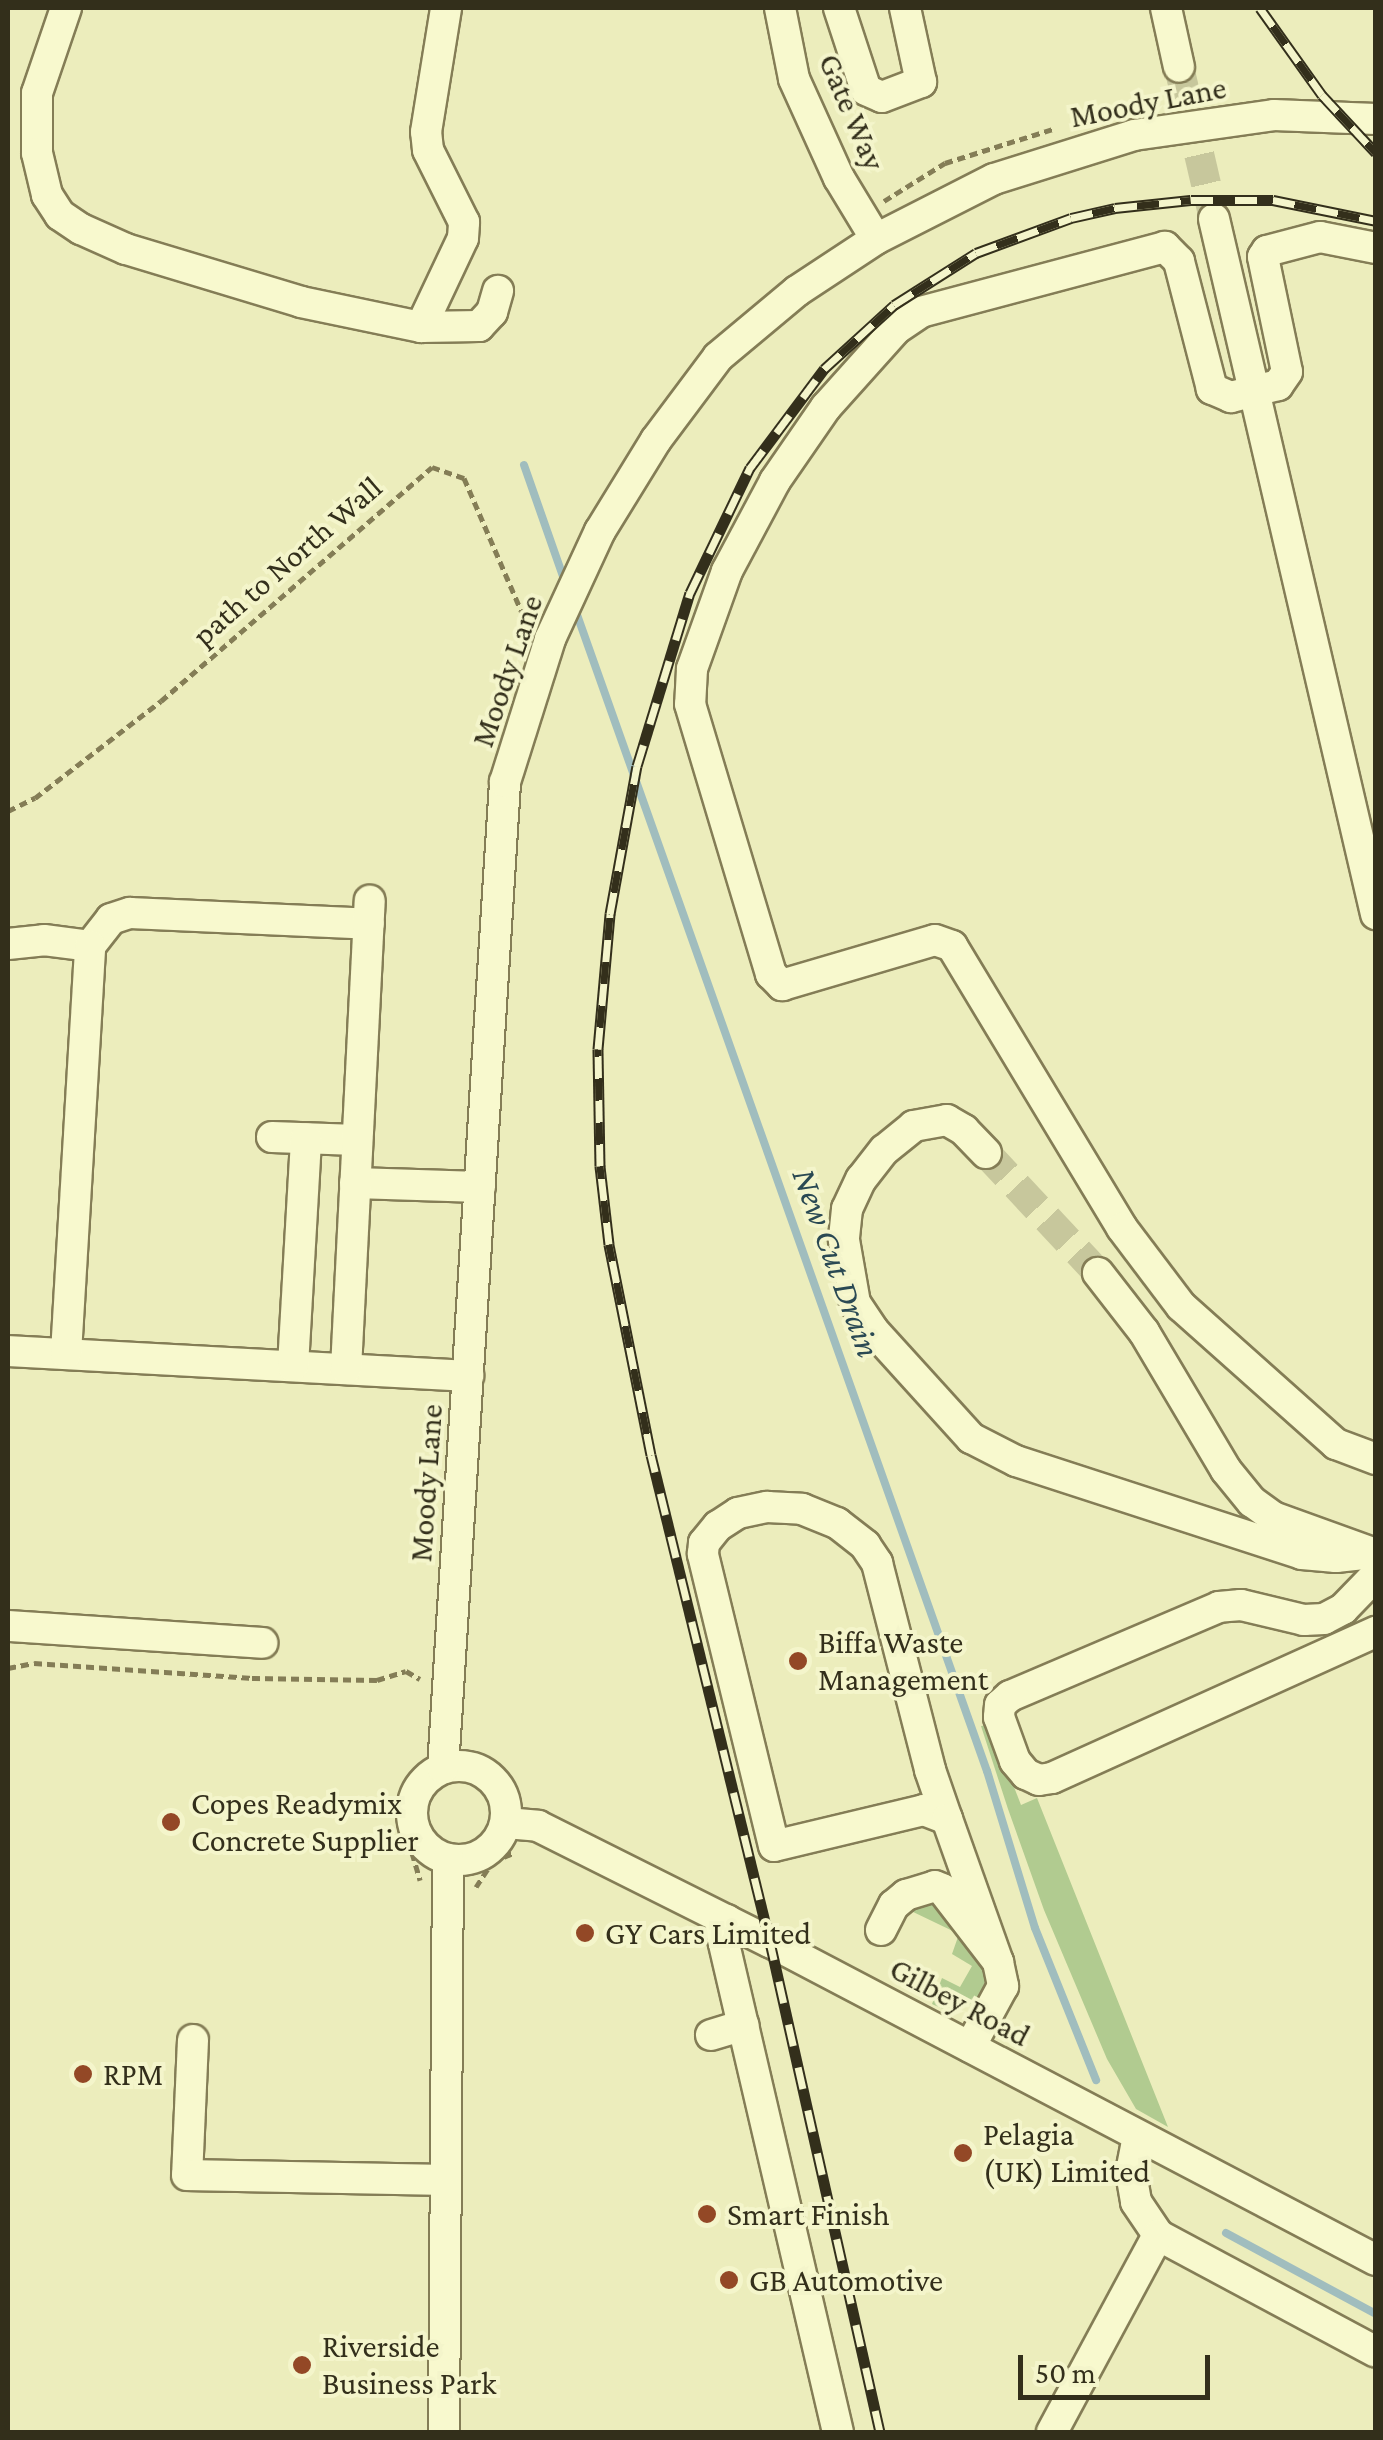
<!DOCTYPE html>
<html>
<head>
<meta charset="utf-8">
<style>
  body { margin:0 }
  #map { position:relative; width:1383px; height:2440px; overflow:hidden; background:#ecedbc; font-family:"Crimson Pro",serif }
  div>[style] { position:absolute }
  .green>* { inset:0; background:#b1cb90 }
  .stream>* { height:8px; margin:-4px; padding:0 4px; transform-origin:4px; border-radius:4px; background:#a0bdbe }
  .minor-tunnel>* { height:30px; margin-top:-15px; transform-origin:0; background:repeating-linear-gradient(90deg,#c7c79c 0 30px,transparent 0 45px) }
  .path>* { height:5px; margin-top:-2.5px; transform-origin:0; background:repeating-linear-gradient(90deg,#847d56 0 8px,transparent 0 13px) }
  .roads { filter:drop-shadow(2px 0 #847d56) drop-shadow(-2px 0 #847d56) drop-shadow(0 2px #847d56) drop-shadow(0 -2px #847d56) }
  .minor>* { height:30px; margin:-15px; padding:0 15px; transform-origin:15px; border-radius:15px; background:#f8f9ce }
  .minor>.ring { margin:-15px; padding:0; box-sizing:content-box; background:none; border:30px solid #f8f9ce; border-radius:50% }
  .rail>* { height:11px; margin-top:-5.5px; transform-origin:0; background:repeating-linear-gradient(90deg,#f4f5cb 0 22px,#332f1b 0 44px); box-sizing:border-box; border-block:2px solid #332f1b }
  .dots>* { width:28px; height:28px; translate:-50% -50%; box-sizing:border-box; border:5px solid #f4f5cb; border-radius:50% }
  span { translate:-50% -50%; white-space:nowrap; text-align:center; line-height:1.15; -webkit-text-stroke:8px #f4f5cb; paint-order:stroke }
  .street-label { font-size:32px; color:#332f1b }
  .poi-label { font-size:32px; color:#332f1b }
  .left { translate:0 -50%; text-align:left }
  .water-label { font-size:35px; color:#2a4953; font-style:italic }
  .frame { position:absolute; inset:0; border:10px solid #332f1b; pointer-events:none }
  .scale { position:absolute; left:1018px; top:2355px; width:192px; height:45px; box-sizing:border-box; border:5px solid #332f1b; border-top:0; padding-left:12px; font-size:30px; line-height:35px; white-space:nowrap; color:#332f1b; -webkit-text-stroke:8px #f4f5cb; paint-order:stroke }
</style>
</head>
<body>
<div id="map">
  <div class="green">
    <div style="clip-path:polygon(990px 1725px,1021px 1805px,1037px 1798px,1168px 2127px,1136px 2109px,1107px 2059px,1044px 1910px,1008px 1809px,981px 1726px)"></div>
    <div style="clip-path:polygon(918px 1900px,939px 1900px,991px 1970px,976px 2001px,962px 2008px,947px 2011px,932px 2004px,942px 1978px,960px 1987px,972px 1966px,952px 1954px,959px 1934px,909px 1910px)"></div>
  </div>
  <div class="stream">
    <div style="left:524px;top:465px;width:124px;rotate:70.7deg"></div>
    <div style="left:575px;top:609px;width:1233px;rotate:70.48deg"></div>
    <div style="left:987px;top:1771px;width:164px;rotate:73deg"></div>
    <div style="left:1035px;top:1928px;width:164px;rotate:68.1deg"></div>
    <div style="left:1226px;top:2233px;width:170px;rotate:28.4deg"></div>
  </div>
  <div class="minor-tunnel">
    <div style="left:1179px;top:67px;width:156px;rotate:77deg"></div>
    <div style="left:986px;top:1153px;width:164px;rotate:47deg"></div>
  </div>
  <div class="path">
    <div style="left:884px;top:201px;width:72px;rotate:-31.9deg"></div>
    <div style="left:945px;top:163px;width:116px;rotate:-17.5deg"></div>
    <div style="left:8px;top:811px;width:30px;rotate:-26deg"></div>
    <div style="left:35px;top:798px;width:159px;rotate:-37.6deg"></div>
    <div style="left:161px;top:701px;width:358px;rotate:-40.8deg"></div>
    <div style="left:432px;top:467px;width:34px;rotate:19deg"></div>
    <div style="left:464px;top:478px;width:159px;rotate:66.7deg"></div>
    <div style="left:8px;top:1668px;width:26px;rotate:-11deg"></div>
    <div style="left:34px;top:1663px;width:219px;rotate:3.9deg"></div>
    <div style="left:252px;top:1678px;width:125px;rotate:0.9deg"></div>
    <div style="left:377px;top:1680px;width:30px;rotate:-17deg"></div>
    <div style="left:406px;top:1671px;width:16px;rotate:30deg"></div>
    <div style="left:416px;top:1773px;width:11px;rotate:139deg"></div>
    <div style="left:408px;top:1780px;width:36px;rotate:101deg"></div>
    <div style="left:401px;top:1815px;width:68px;rotate:73.7deg"></div>
    <div style="left:476px;top:1887px;width:30px;rotate:-57deg"></div>
    <div style="left:492px;top:1862px;width:23px;rotate:-23deg"></div>
  </div>
  <div class="roads">
    <div class="minor">
      <div style="left:66px;top:8px;width:90px;rotate:108.8deg"></div>
      <div style="left:37px;top:93px;width:60px;rotate:90deg"></div>
      <div style="left:37px;top:153px;width:43px;rotate:76.6deg"></div>
      <div style="left:47px;top:195px;width:24px;rotate:57deg"></div>
      <div style="left:60px;top:215px;width:25px;rotate:34deg"></div>
      <div style="left:81px;top:229px;width:49px;rotate:24deg"></div>
      <div style="left:126px;top:249px;width:183px;rotate:16.8deg"></div>
      <div style="left:301px;top:302px;width:123px;rotate:11.8deg"></div>
      <div style="left:421px;top:327px;width:58px;rotate:-1deg"></div>
      <div style="left:479px;top:326px;width:19px;rotate:-47deg"></div>
      <div style="left:492px;top:312px;width:22px;rotate:-74deg"></div>
      <div style="left:780px;top:8px;width:72px;rotate:78.8deg"></div>
      <div style="left:794px;top:79px;width:109px;rotate:65.6deg"></div>
      <div style="left:839px;top:178px;width:71px;rotate:58.8deg"></div>
      <div style="left:839px;top:8px;width:86px;rotate:71.8deg"></div>
      <div style="left:866px;top:90px;width:17px;rotate:24deg"></div>
      <div style="left:882px;top:97px;width:42px;rotate:-21deg"></div>
      <div style="left:921px;top:82px;width:76px;rotate:-102.2deg"></div>
      <div style="left:1166px;top:8px;width:60px;rotate:77.6deg"></div>
      <div style="left:1214px;top:219px;width:714px;rotate:76.88deg"></div>
      <div style="left:1376px;top:248px;width:57px;rotate:-168.9deg"></div>
      <div style="left:1320px;top:237px;width:55px;rotate:165.2deg"></div>
      <div style="left:1267px;top:251px;width:7px;rotate:124deg"></div>
      <div style="left:1263px;top:257px;width:117px;rotate:78.2deg"></div>
      <div style="left:1287px;top:372px;width:16px;rotate:125deg"></div>
      <div style="left:1278px;top:385px;width:49px;rotate:165.7deg"></div>
      <div style="left:1231px;top:397px;width:21px;rotate:-157deg"></div>
      <div style="left:1212px;top:389px;width:132px;rotate:-104.5deg"></div>
      <div style="left:1179px;top:261px;width:20px;rotate:-135deg"></div>
      <div style="left:1165px;top:247px;width:253px;rotate:165.1deg"></div>
      <div style="left:921px;top:312px;width:30px;rotate:146deg"></div>
      <div style="left:896px;top:329px;width:105px;rotate:131.9deg"></div>
      <div style="left:826px;top:407px;width:90px;rotate:124.6deg"></div>
      <div style="left:775px;top:481px;width:102px;rotate:118.1deg"></div>
      <div style="left:727px;top:571px;width:104px;rotate:109.7deg"></div>
      <div style="left:692px;top:669px;width:35px;rotate:93deg"></div>
      <div style="left:690px;top:704px;width:282px;rotate:73.3deg"></div>
      <div style="left:771px;top:974px;width:16px;rotate:45deg"></div>
      <div style="left:782px;top:985px;width:159px;rotate:-16.4deg"></div>
      <div style="left:935px;top:940px;width:18px;rotate:19deg"></div>
      <div style="left:952px;top:946px;width:329px;rotate:58.9deg"></div>
      <div style="left:1122px;top:1228px;width:98px;rotate:52.9deg"></div>
      <div style="left:1181px;top:1306px;width:208px;rotate:41.7deg"></div>
      <div style="left:1336px;top:1444px;width:43px;rotate:20.6deg"></div>
      <div style="left:421px;top:327px;width:98px;rotate:-64.7deg"></div>
      <div style="left:463px;top:238px;width:16px;rotate:-86deg"></div>
      <div style="left:464px;top:222px;width:80px;rotate:-116.6deg"></div>
      <div style="left:428px;top:150px;width:18px;rotate:-96deg"></div>
      <div style="left:426px;top:132px;width:126px;rotate:-80.8deg"></div>
      <div style="left:8px;top:944px;width:36px;rotate:-6deg"></div>
      <div style="left:44px;top:940px;width:46px;rotate:7.4deg"></div>
      <div style="left:90px;top:946px;width:34px;rotate:-52deg"></div>
      <div style="left:111px;top:919px;width:20px;rotate:-18deg"></div>
      <div style="left:130px;top:913px;width:239px;rotate:2.6deg"></div>
      <div style="left:272px;top:1137px;width:85px;rotate:2deg"></div>
      <div style="left:986px;top:1153px;width:32px;rotate:-134deg"></div>
      <div style="left:964px;top:1130px;width:20px;rotate:-150deg"></div>
      <div style="left:947px;top:1120px;width:34px;rotate:170deg"></div>
      <div style="left:914px;top:1126px;width:38px;rotate:141deg"></div>
      <div style="left:884px;top:1150px;width:37px;rotate:128deg"></div>
      <div style="left:861px;top:1179px;width:33px;rotate:115deg"></div>
      <div style="left:847px;top:1209px;width:31px;rotate:96deg"></div>
      <div style="left:844px;top:1240px;width:64px;rotate:80.1deg"></div>
      <div style="left:855px;top:1303px;width:32px;rotate:56deg"></div>
      <div style="left:873px;top:1330px;width:146px;rotate:47.8deg"></div>
      <div style="left:971px;top:1438px;width:51px;rotate:27.1deg"></div>
      <div style="left:1016px;top:1461px;width:301px;rotate:18deg"></div>
      <div style="left:1302px;top:1554px;width:34px;rotate:5deg"></div>
      <div style="left:1336px;top:1557px;width:37px;rotate:-6deg"></div>
      <div style="left:1373px;top:1553px;width:106px;rotate:-160.2deg"></div>
      <div style="left:1273px;top:1517px;width:26px;rotate:-144deg"></div>
      <div style="left:1252px;top:1502px;width:41px;rotate:-129.1deg"></div>
      <div style="left:1226px;top:1470px;width:161px;rotate:-120.7deg"></div>
      <div style="left:1144px;top:1332px;width:75px;rotate:-127.9deg"></div>
      <div style="left:355px;top:1183px;width:125px;rotate:1.8deg"></div>
      <div style="left:8px;top:1351px;width:461px;rotate:3.1deg"></div>
      <div style="left:66px;top:1354px;width:409px;rotate:-86.6deg"></div>
      <div style="left:293px;top:1366px;width:228px;rotate:-86.7deg"></div>
      <div style="left:346px;top:1369px;width:469px;rotate:-87.1deg"></div>
      <div style="left:1376px;top:1575px;width:47px;rotate:134.1deg"></div>
      <div style="left:1343px;top:1609px;width:21px;rotate:152deg"></div>
      <div style="left:1324px;top:1619px;width:20px;rotate:177deg"></div>
      <div style="left:1304px;top:1620px;width:65px;rotate:-166.6deg"></div>
      <div style="left:1241px;top:1605px;width:22px;rotate:175deg"></div>
      <div style="left:1219px;top:1607px;width:227px;rotate:156.9deg"></div>
      <div style="left:1010px;top:1696px;width:13px;rotate:138deg"></div>
      <div style="left:1000px;top:1705px;width:12px;rotate:95deg"></div>
      <div style="left:999px;top:1717px;width:47px;rotate:70deg"></div>
      <div style="left:1015px;top:1761px;width:17px;rotate:50deg"></div>
      <div style="left:1026px;top:1774px;width:14px;rotate:25deg"></div>
      <div style="left:1039px;top:1780px;width:13px;rotate:-9deg"></div>
      <div style="left:1052px;top:1778px;width:355px;rotate:-24.3deg"></div>
      <div style="left:8px;top:1626px;width:255px;rotate:3.8deg"></div>
      <div class="ring" style="left:412px;top:1766px;width:64px;height:64px"></div>
      <div style="left:443px;top:1768px;width:988px;rotate:-86.4deg"></div>
      <div style="left:505px;top:782px;width:150px;rotate:-72.5deg"></div>
      <div style="left:550px;top:639px;width:119px;rotate:-65.2deg"></div>
      <div style="left:600px;top:531px;width:107px;rotate:-58.4deg"></div>
      <div style="left:656px;top:440px;width:104px;rotate:-53.2deg"></div>
      <div style="left:718px;top:357px;width:103px;rotate:-39.9deg"></div>
      <div style="left:797px;top:291px;width:95px;rotate:-33.4deg"></div>
      <div style="left:876px;top:239px;width:132px;rotate:-27deg"></div>
      <div style="left:994px;top:179px;width:147px;rotate:-17.4deg"></div>
      <div style="left:1134px;top:135px;width:141px;rotate:-8.1deg"></div>
      <div style="left:1274px;top:115px;width:102px;rotate:2.2deg"></div>
      <div style="left:947px;top:1819px;width:25px;rotate:-159deg"></div>
      <div style="left:924px;top:1810px;width:154px;rotate:166.5deg"></div>
      <div style="left:774px;top:1846px;width:301px;rotate:-103.7deg"></div>
      <div style="left:703px;top:1554px;width:11px;rotate:-85deg"></div>
      <div style="left:704px;top:1543px;width:22px;rotate:-51deg"></div>
      <div style="left:718px;top:1526px;width:24px;rotate:-33deg"></div>
      <div style="left:738px;top:1513px;width:30px;rotate:-12deg"></div>
      <div style="left:767px;top:1507px;width:35px;rotate:3deg"></div>
      <div style="left:802px;top:1509px;width:38px;rotate:22deg"></div>
      <div style="left:837px;top:1523px;width:36px;rotate:38deg"></div>
      <div style="left:865px;top:1545px;width:22px;rotate:56deg"></div>
      <div style="left:877px;top:1563px;width:214px;rotate:75.6deg"></div>
      <div style="left:930px;top:1770px;width:52px;rotate:70.9deg"></div>
      <div style="left:947px;top:1819px;width:152px;rotate:70.4deg"></div>
      <div style="left:506px;top:1823px;width:32px;rotate:5deg"></div>
      <div style="left:538px;top:1826px;width:259px;rotate:26.6deg"></div>
      <div style="left:770px;top:1942px;width:684px;rotate:27.69deg"></div>
      <div style="left:727px;top:1920px;width:13px;rotate:119deg"></div>
      <div style="left:721px;top:1931px;width:514px;rotate:76.86deg"></div>
      <div style="left:881px;top:1930px;width:28px;rotate:-63deg"></div>
      <div style="left:894px;top:1905px;width:16px;rotate:-40deg"></div>
      <div style="left:906px;top:1895px;width:30px;rotate:-17deg"></div>
      <div style="left:935px;top:1886px;width:8px;rotate:23deg"></div>
      <div style="left:942px;top:1889px;width:92px;rotate:52.5deg"></div>
      <div style="left:998px;top:1962px;width:25px;rotate:78deg"></div>
      <div style="left:1003px;top:1986px;width:69px;rotate:118.4deg"></div>
      <div style="left:711px;top:2035px;width:34px;rotate:-17deg"></div>
      <div style="left:193px;top:2040px;width:135px;rotate:92.5deg"></div>
      <div style="left:187px;top:2175px;width:259px;rotate:1.1deg"></div>
      <div style="left:1138px;top:2136px;width:38px;rotate:101deg"></div>
      <div style="left:1131px;top:2173px;width:29px;rotate:80deg"></div>
      <div style="left:1136px;top:2202px;width:40px;rotate:56deg"></div>
      <div style="left:1158px;top:2235px;width:247px;rotate:28.2deg"></div>
      <div style="left:444px;top:2432px;width:573px;rotate:-89.6deg"></div>
      <div style="left:1052px;top:2432px;width:224px;rotate:-61.7deg"></div>
    </div>
  </div>
  <div class="rail">
    <div style="left:1260px;top:8px;width:107px;rotate:54.5deg"></div>
    <div style="left:1322px;top:95px;width:79px;rotate:47deg"></div>
    <div style="left:880px;top:2432px;width:502px;rotate:-102.65deg"></div>
    <div style="left:770px;top:1942px;width:501px;rotate:-103.73deg"></div>
    <div style="left:651px;top:1455px;width:215px;rotate:-101.3deg"></div>
    <div style="left:609px;top:1244px;width:79px;rotate:-96.6deg"></div>
    <div style="left:600px;top:1166px;width:117px;rotate:-91deg"></div>
    <div style="left:598px;top:1049px;width:136px;rotate:-84.9deg"></div>
    <div style="left:610px;top:914px;width:150px;rotate:-79.7deg"></div>
    <div style="left:637px;top:766px;width:181px;rotate:-73deg"></div>
    <div style="left:690px;top:593px;width:139px;rotate:-64.4deg"></div>
    <div style="left:750px;top:468px;width:124px;rotate:-53.2deg"></div>
    <div style="left:824px;top:369px;width:95px;rotate:-42.4deg"></div>
    <div style="left:894px;top:305px;width:97px;rotate:-32.4deg"></div>
    <div style="left:976px;top:253px;width:101px;rotate:-20.2deg"></div>
    <div style="left:1071px;top:218px;width:45px;rotate:-12.8deg"></div>
    <div style="left:1115px;top:208px;width:76px;rotate:-6deg"></div>
    <div style="left:1191px;top:200px;width:82px"></div>
    <div style="left:1273px;top:200px;width:105px;rotate:11.5deg"></div>
  </div>
  <div class="dots">
    <div style="left:798px;top:1661px;background:#934826"></div>
    <div style="left:171px;top:1822px;background:#934826"></div>
    <div style="left:585px;top:1933px;background:#934826"></div>
    <div style="left:83px;top:2074px;background:#934826"></div>
    <div style="left:963px;top:2153px;background:#934826"></div>
    <div style="left:707px;top:2214px;background:#934826"></div>
    <div style="left:729px;top:2280px;background:#934826"></div>
    <div style="left:302px;top:2365px;background:#934826"></div>
  </div>
  <div class="street-label">
    <span style="left:1148px;top:102px;rotate:-11deg">Moody Lane</span>
    <span style="left:852px;top:112px;rotate:67deg">Gate Way</span>
    <span style="left:287px;top:561px;rotate:-41deg">path to North Wall</span>
    <span style="left:507px;top:671px;rotate:-71deg">Moody Lane</span>
    <span style="left:426px;top:1483px;rotate:-86deg">Moody Lane</span>
    <span style="left:960px;top:2002px;rotate:28deg">Gilbey Road</span>
  </div>
  <div class="poi-label">
    <span class="left" style="left:818px;top:1661px">Biffa Waste<br>Management</span>
    <span class="left" style="left:191px;top:1822px">Copes Readymix<br>Concrete Supplier</span>
    <span class="left" style="left:605px;top:1933px">GY Cars Limited</span>
    <span class="left" style="left:103px;top:2074px">RPM</span>
    <span class="left" style="left:983px;top:2153px">Pelagia<br>(UK) Limited</span>
    <span class="left" style="left:727px;top:2214px">Smart Finish</span>
    <span class="left" style="left:749px;top:2280px">GB Automotive</span>
    <span class="left" style="left:322px;top:2365px">Riverside<br>Business Park</span>
  </div>
  <div class="water-label">
    <span style="left:836px;top:1263px;rotate:70deg">New Cut Drain</span>
  </div>
  <div class="frame"></div>
  <div class="scale">50 m</div>
</div>
</body>
</html>
